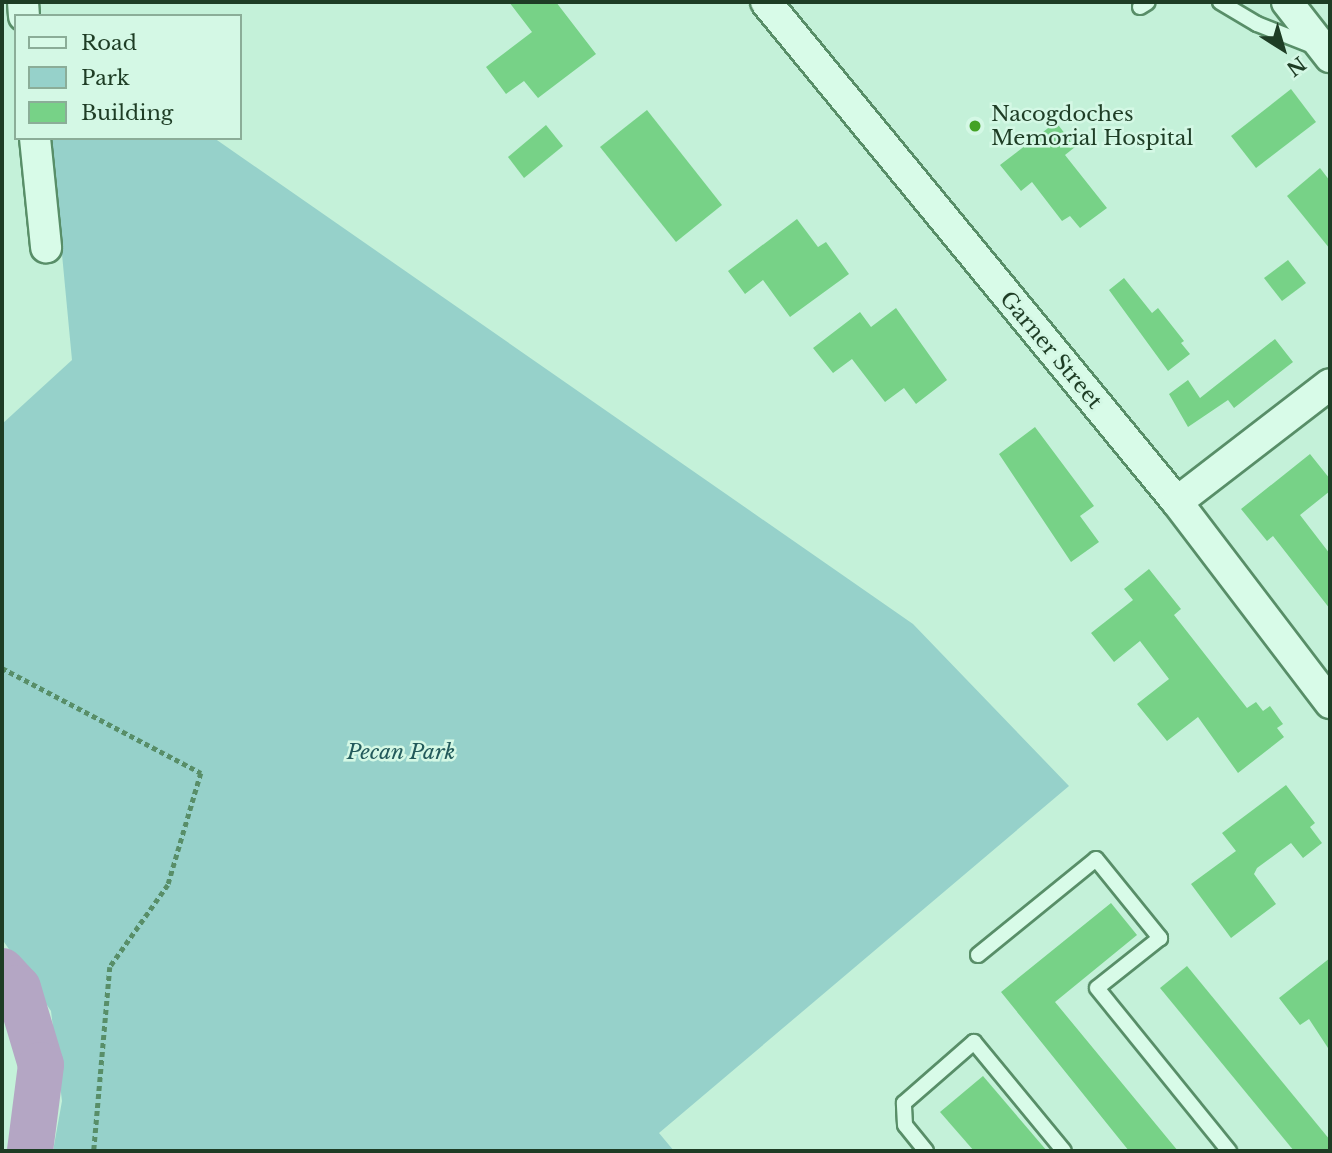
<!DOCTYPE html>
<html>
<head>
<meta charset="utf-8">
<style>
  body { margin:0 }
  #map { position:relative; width:1332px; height:1153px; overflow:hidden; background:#c4f1d9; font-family:"Libre Baskerville",serif }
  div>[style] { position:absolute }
  .green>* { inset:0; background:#96d1ca }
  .river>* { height:46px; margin:-23px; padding:0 23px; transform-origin:23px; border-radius:23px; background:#b4a6c4 }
  .building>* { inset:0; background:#77d287 }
  .path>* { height:4.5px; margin-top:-2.25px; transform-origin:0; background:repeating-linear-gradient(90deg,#588e68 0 5px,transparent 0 8.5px) }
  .roads { filter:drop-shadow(2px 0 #588e68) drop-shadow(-2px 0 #588e68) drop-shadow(0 2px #588e68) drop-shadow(0 -2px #588e68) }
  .service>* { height:14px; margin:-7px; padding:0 7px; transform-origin:7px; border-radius:7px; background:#d8fbe8 }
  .minor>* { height:30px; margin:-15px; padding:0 15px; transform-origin:15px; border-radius:15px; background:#d8fbe8 }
  .dots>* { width:19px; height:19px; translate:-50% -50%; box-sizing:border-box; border:4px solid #d4f8e5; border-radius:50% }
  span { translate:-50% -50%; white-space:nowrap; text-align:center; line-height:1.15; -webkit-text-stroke:5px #d4f8e5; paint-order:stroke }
  .poi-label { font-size:21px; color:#1e3d25 }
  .left { translate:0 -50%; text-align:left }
  .street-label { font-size:21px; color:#1e3d25 }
  .park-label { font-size:21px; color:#235a5b; font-style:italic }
  .frame { position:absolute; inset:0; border:4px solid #1e3d25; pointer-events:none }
  .legend { position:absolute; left:14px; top:14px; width:228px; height:126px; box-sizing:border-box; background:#d4f8e5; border:2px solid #8bad98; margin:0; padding:9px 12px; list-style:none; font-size:21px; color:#1e3d25 }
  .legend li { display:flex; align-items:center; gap:14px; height:35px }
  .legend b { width:35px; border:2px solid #8bad98 }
  .north { position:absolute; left:1248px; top:14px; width:70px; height:70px; -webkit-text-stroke:5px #d4f8e5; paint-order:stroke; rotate:143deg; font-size:19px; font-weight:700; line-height:28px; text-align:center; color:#1e3d25 }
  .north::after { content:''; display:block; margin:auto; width:24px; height:32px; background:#1e3d25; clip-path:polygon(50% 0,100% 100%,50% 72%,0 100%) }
</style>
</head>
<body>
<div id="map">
  <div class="green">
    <div style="clip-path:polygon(51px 138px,214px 138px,913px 624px,1069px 786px,659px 1133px,674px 1151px,53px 1151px,62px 1101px,51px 1011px,2px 939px,2px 424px,72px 360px)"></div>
  </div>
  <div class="river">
    <div style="left:2px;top:971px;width:23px;rotate:47deg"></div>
    <div style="left:18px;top:988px;width:80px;rotate:73.4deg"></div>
    <div style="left:41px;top:1065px;width:87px;rotate:97.3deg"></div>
  </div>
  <div class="building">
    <div style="clip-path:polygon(509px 2px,556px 2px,596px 54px,538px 98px,524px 81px,506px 94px,486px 67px,532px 32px)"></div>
    <div style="clip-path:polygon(1291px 89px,1316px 122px,1256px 168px,1231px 136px)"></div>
    <div style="clip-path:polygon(647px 110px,722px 205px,676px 242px,600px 147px)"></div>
    <div style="clip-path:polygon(1056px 122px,1075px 147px,1065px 155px,1107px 208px,1080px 228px,1070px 216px,1062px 221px,1032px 182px,1021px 191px,1000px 165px)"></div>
    <div style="clip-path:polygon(546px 125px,563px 146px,524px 178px,508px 157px)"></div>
    <div style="clip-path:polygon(1320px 168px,1330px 181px,1330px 249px,1287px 196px)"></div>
    <div style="clip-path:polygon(797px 219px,818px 247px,826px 242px,849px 274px,790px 317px,763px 280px,745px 294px,728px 271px)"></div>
    <div style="clip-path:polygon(1288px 260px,1306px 283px,1282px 301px,1264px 278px)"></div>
    <div style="clip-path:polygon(1124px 278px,1152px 313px,1158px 308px,1184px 341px,1181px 343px,1190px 354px,1168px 371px,1109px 290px)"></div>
    <div style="clip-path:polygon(896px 308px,947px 380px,916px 404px,904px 388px,885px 402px,852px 359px,833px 373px,813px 348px,860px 312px,871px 327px)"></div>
    <div style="clip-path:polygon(1275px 339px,1293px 362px,1234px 408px,1228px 400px,1188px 427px,1169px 394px,1188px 380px,1200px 398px)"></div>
    <div style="clip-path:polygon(1035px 427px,1094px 506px,1080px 516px,1099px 542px,1071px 562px,999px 454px)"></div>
    <div style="clip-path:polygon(1310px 454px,1330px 479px,1330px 491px,1300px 515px,1330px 554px,1330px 609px,1273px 536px,1267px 541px,1241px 509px)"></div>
    <div style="clip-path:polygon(1149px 569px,1181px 609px,1174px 615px,1247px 708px,1256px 702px,1263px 711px,1270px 706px,1283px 724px,1277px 728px,1284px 737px,1238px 773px,1198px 717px,1167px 741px,1137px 704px,1169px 679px,1140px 641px,1114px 662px,1091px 633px,1133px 600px,1124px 589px)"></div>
    <div style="clip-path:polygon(1286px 785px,1315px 823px,1310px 827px,1322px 843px,1303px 858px,1291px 843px,1257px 868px,1254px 874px,1276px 904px,1231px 938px,1191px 884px,1236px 851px,1222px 833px)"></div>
    <div style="clip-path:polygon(1111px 903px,1137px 935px,1055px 1002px,1178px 1151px,1129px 1151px,1001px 992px)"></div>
    <div style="clip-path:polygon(1330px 958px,1330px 1051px,1309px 1019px,1300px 1025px,1279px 998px)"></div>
    <div style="clip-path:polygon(1187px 966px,1330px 1140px,1330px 1151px,1294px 1151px,1160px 988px)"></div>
    <div style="clip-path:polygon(983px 1076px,1047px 1151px,974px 1151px,940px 1112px)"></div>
  </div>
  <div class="path">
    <div style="left:2px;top:668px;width:225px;rotate:27.8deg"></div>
    <div style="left:201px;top:773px;width:117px;rotate:106.4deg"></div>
    <div style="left:168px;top:885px;width:100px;rotate:125.3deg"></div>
    <div style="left:110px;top:967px;width:185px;rotate:95deg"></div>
  </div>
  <div class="roads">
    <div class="service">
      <div style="left:1220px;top:2px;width:43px;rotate:30.7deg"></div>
      <div style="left:1257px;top:24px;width:60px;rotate:21.4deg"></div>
      <div style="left:1140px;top:7px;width:9px;rotate:-32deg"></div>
      <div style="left:978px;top:955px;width:152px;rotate:-39.1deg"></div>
      <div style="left:1096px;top:859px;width:102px;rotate:51deg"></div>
      <div style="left:1160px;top:938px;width:80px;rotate:141.6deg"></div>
      <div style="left:1097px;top:988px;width:210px;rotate:51deg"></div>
      <div style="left:926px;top:1151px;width:33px;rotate:-129deg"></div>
      <div style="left:905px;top:1125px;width:22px;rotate:-93deg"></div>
      <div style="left:904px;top:1103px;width:93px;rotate:-41.1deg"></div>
      <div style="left:974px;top:1042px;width:141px;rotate:50.5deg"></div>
    </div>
    <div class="minor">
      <div style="left:23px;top:2px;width:14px;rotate:86deg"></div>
      <div style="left:766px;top:2px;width:647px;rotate:50.58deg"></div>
      <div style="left:1177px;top:502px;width:253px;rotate:52.7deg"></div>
      <div style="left:1287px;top:2px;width:70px;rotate:52deg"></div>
      <div style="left:35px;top:138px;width:110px;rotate:84.2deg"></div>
      <div style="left:1177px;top:502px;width:193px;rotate:-37.6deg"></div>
    </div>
  </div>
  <div class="dots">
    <div style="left:975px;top:126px;background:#43a224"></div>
  </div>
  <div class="poi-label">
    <span class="left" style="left:991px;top:126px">Nacogdoches<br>Memorial Hospital</span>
  </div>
  <div class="street-label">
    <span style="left:1051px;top:350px;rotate:50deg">Garner Street</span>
  </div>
  <div class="park-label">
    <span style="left:401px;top:752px">Pecan Park</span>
  </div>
  <div class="frame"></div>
  <ul class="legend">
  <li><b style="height:9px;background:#d8fbe8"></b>Road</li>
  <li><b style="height:19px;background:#96d1ca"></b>Park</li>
  <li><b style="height:19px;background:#77d287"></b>Building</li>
  </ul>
  <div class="north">N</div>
</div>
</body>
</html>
